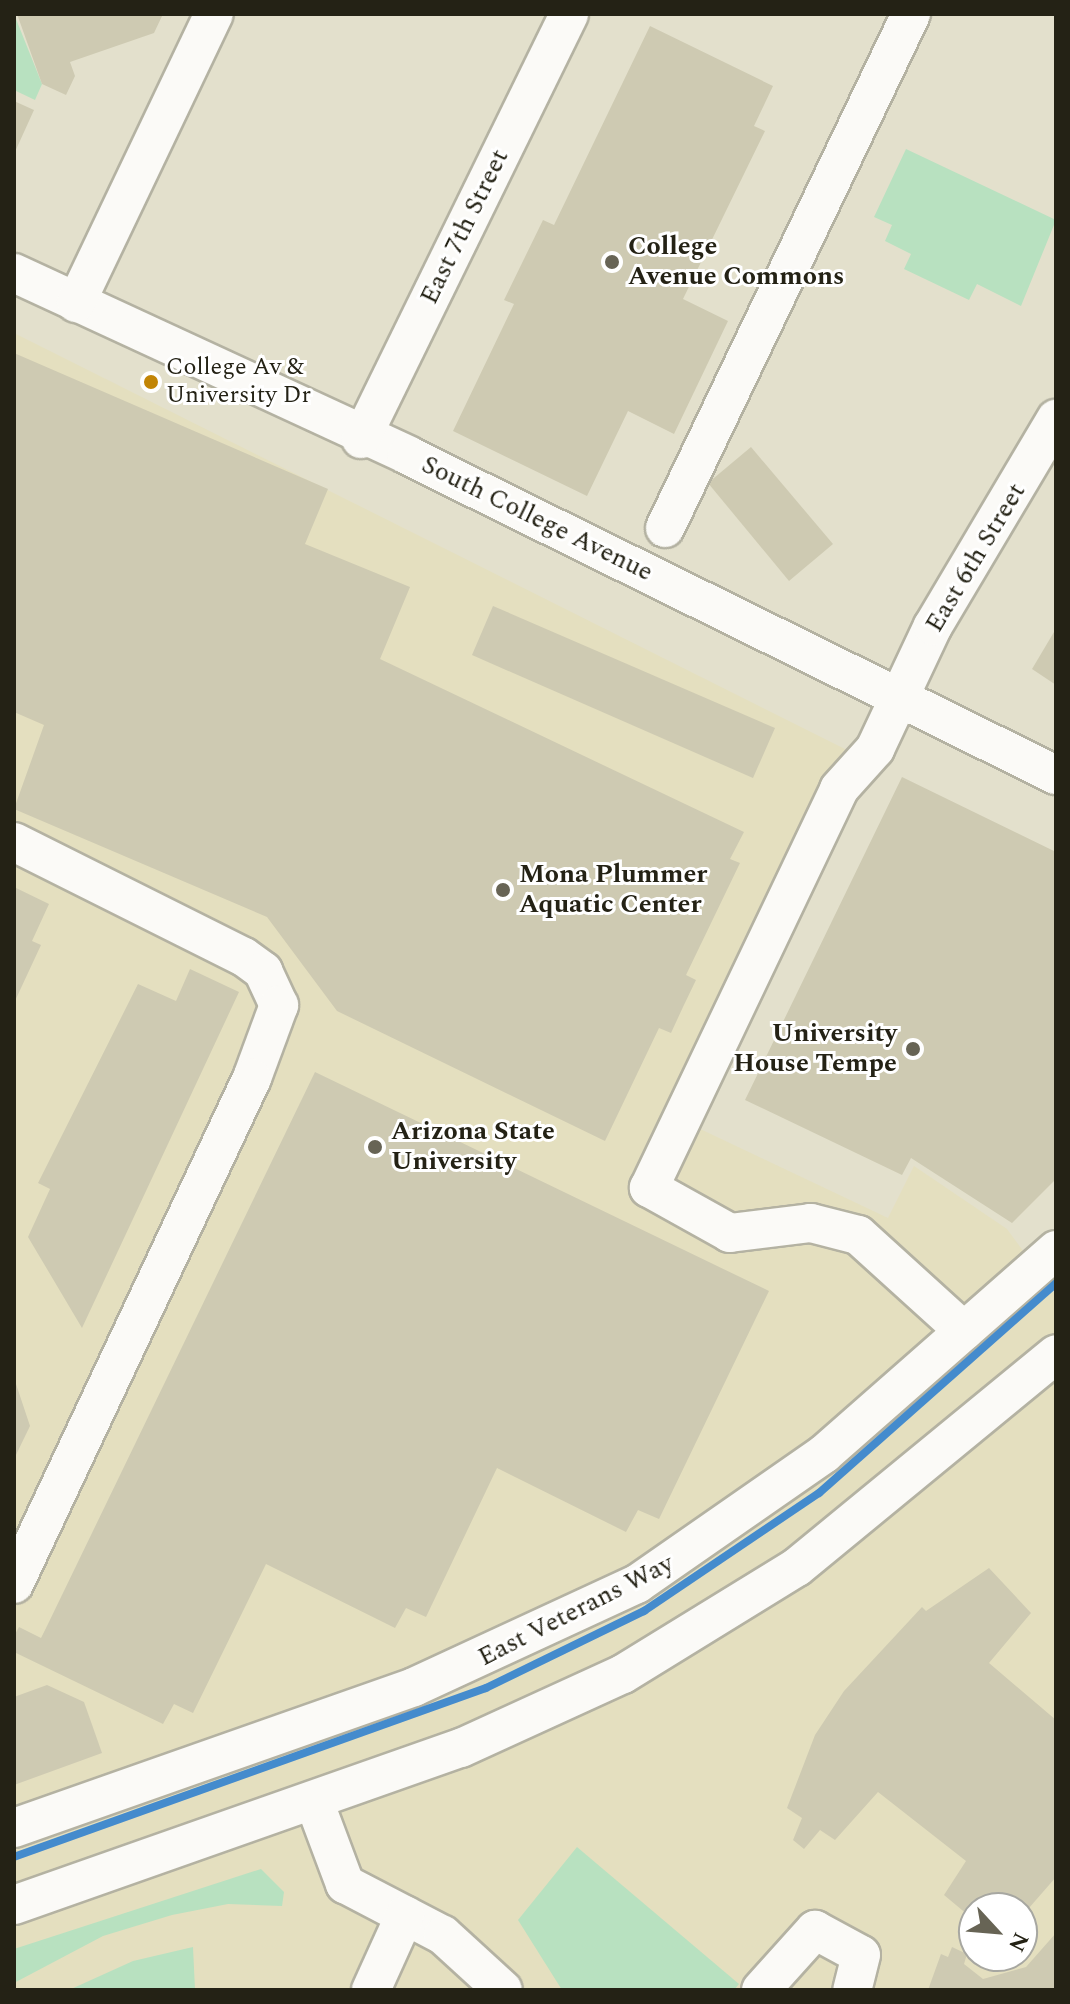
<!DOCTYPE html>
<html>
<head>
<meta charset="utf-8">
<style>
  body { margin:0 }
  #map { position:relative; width:1070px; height:2004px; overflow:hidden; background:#e3e0cc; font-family:Spectral,serif }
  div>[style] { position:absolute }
  .built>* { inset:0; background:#e4dfbf }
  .green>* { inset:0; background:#b8e1c0 }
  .building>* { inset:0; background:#cecab2 }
  .roads { filter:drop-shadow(2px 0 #b4b2a2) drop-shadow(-2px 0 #b4b2a2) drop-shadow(0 2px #b4b2a2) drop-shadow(0 -2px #b4b2a2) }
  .minor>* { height:38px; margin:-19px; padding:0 19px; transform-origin:19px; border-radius:19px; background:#fbfaf7 }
  .rail-1>* { height:8px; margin:-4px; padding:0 4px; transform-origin:4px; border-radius:4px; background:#448bcd }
  .dots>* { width:22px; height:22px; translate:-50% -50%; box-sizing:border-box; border:4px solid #fff; border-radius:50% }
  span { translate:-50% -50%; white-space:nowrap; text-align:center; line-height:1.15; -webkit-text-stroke:6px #fff; paint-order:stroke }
  .bus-label { font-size:24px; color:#242215 }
  .left { translate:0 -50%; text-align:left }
  .street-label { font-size:26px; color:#242215 }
  .poi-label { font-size:26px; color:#242215; font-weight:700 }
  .right { translate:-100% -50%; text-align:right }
  .frame { position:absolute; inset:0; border:16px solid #242215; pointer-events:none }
  .north { position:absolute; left:958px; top:1892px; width:80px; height:80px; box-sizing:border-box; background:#fff; border:2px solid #a7a7a1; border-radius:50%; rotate:116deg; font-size:22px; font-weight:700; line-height:32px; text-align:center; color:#242215 }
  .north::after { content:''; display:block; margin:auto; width:28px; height:36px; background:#676455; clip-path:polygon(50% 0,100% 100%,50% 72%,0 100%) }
</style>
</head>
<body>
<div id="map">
  <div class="built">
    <div style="clip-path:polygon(evenodd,14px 333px,871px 762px,696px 1127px,888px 1218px,914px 1166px,1007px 1229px,1056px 1296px,1056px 1990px,14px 1990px,14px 333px,974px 1908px,1022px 1908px,1022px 1956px,974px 1956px,974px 1908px)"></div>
  </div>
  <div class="green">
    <div style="clip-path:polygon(14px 14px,42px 84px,35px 100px,14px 90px)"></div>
    <div style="clip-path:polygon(906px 149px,1056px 220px,1021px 306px,977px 284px,969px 300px,904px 269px,911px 254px,885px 241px,892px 225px,874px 217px)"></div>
    <div style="clip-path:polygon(577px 1847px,739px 1984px,734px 1990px,562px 1990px,518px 1920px)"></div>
    <div style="clip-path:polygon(261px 1869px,284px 1892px,282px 1906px,228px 1904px,172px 1915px,103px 1936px,14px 1983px,14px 1949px)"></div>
    <div style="clip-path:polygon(193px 1947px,195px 1990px,69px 1990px,133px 1961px)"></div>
  </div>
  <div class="building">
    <div style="clip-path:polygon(17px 14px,163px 14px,154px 33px,70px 62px,75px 76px,66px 95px,42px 84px)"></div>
    <div style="clip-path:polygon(650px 26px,773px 86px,754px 126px,765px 131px,683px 299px,728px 321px,674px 434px,628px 411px,587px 496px,453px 431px,514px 304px,504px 300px,543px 220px,554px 225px)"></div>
    <div style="clip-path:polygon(14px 101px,34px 110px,14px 154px)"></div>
    <div style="clip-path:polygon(14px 353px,328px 489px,305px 544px,410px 587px,380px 659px,744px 832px,730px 859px,740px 863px,686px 975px,696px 980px,683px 1007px,671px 1033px,659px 1028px,605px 1141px,337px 1011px,267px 917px,14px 809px,44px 725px,14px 712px)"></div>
    <div style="clip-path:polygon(751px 447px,833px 544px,789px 581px,708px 483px)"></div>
    <div style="clip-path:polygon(493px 606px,775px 728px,753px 778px,472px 655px)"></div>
    <div style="clip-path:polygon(1054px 632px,1056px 633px,1056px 685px,1032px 669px)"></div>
    <div style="clip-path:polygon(902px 777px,1056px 852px,1056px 1179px,1012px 1223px,911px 1158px,902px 1175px,745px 1100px)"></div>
    <div style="clip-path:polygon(14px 887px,49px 904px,32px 941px,41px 945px,14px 1003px)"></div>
    <div style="clip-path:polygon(190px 969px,239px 992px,82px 1328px,28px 1237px,50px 1189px,38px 1183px,138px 984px,176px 1001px)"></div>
    <div style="clip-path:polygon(315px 1072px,769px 1291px,659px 1519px,638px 1510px,626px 1532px,497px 1468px,426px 1617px,406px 1608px,395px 1628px,266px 1564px,193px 1713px,174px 1704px,163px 1724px,14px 1652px,14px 1636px,19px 1627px,41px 1638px,47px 1626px)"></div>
    <div style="clip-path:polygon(14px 1378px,30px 1426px,14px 1459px)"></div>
    <div style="clip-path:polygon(989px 1568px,1031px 1613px,989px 1663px,1056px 1720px,1056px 1877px,1022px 1916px,1022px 1908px,974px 1908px,974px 1920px,944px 1895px,966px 1861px,878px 1792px,835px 1840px,820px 1830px,804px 1849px,793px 1840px,802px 1818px,787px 1808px,815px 1735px,844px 1691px,922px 1607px,926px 1611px)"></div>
    <div style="clip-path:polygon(47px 1685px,84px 1702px,102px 1753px,14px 1785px,14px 1697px)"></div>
    <div style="clip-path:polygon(1056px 1933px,1056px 1990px,928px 1990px,941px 1954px,948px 1957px,952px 1947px,967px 1954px,964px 1964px,983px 1979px,1026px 1967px)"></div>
  </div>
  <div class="roads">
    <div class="minor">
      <div style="left:14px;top:273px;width:433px;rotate:24.8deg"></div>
      <div style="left:407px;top:455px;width:724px;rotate:26.25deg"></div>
      <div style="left:76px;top:303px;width:320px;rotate:-64.5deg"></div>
      <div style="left:361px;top:439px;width:473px;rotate:-63.9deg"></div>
      <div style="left:665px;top:528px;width:570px;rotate:-64.42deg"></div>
      <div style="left:14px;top:842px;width:257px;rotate:26.6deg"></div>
      <div style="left:244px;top:957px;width:24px;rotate:36deg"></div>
      <div style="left:263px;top:971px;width:38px;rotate:65deg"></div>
      <div style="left:279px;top:1005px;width:78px;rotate:110.3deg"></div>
      <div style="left:252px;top:1078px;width:559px;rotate:115.19deg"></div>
      <div style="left:964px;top:1331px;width:143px;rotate:-137.8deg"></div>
      <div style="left:858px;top:1235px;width:49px;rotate:-165.7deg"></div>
      <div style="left:811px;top:1223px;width:82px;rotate:173deg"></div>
      <div style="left:730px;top:1233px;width:93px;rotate:-150.9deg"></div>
      <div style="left:649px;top:1188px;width:442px;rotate:-64.5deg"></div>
      <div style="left:839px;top:789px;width:54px;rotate:-48deg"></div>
      <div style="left:875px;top:749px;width:136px;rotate:-64.8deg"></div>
      <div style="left:933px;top:626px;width:241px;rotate:-59.3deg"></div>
      <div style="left:314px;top:1801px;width:89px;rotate:69.5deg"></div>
      <div style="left:345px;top:1884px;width:110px;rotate:27.5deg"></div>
      <div style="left:443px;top:1935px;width:81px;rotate:42.5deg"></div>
      <div style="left:14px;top:1828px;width:424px;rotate:-19.4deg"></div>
      <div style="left:414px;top:1687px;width:246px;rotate:-24.8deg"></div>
      <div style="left:637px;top:1584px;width:228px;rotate:-34.8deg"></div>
      <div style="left:824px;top:1454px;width:309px;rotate:-41.3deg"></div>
      <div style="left:14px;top:1905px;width:474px;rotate:-19.4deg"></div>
      <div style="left:461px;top:1748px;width:178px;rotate:-24.6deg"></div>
      <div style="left:623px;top:1674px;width:204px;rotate:-31.6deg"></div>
      <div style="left:797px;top:1567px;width:335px;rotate:-39.4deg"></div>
      <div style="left:371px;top:1990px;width:82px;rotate:-65.6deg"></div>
      <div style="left:761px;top:1990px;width:81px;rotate:-48deg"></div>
      <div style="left:815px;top:1930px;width:52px;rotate:28.5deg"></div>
      <div style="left:861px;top:1955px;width:36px;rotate:104deg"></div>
    </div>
  </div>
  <div class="rail-1">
    <div style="left:14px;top:1857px;width:501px;rotate:-19.7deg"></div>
    <div style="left:486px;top:1688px;width:176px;rotate:-26deg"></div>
    <div style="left:644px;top:1611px;width:211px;rotate:-34deg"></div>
    <div style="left:819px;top:1493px;width:317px;rotate:-41.5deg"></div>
  </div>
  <div class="dots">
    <div style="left:612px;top:262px;background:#676455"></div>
    <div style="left:151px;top:382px;background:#c28505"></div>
    <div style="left:503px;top:890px;background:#676455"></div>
    <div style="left:913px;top:1049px;background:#676455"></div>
    <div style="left:375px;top:1147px;background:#676455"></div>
  </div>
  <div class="bus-label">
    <span class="left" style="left:166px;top:382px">College Av &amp;<br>University Dr</span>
  </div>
  <div class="street-label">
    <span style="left:465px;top:227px;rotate:-64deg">East 7th Street</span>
    <span style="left:537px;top:519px;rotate:26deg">South College Avenue</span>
    <span style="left:976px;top:558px;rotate:-59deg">East 6th Street</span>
    <span style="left:576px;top:1611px;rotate:-27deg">East Veterans Way</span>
  </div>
  <div class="poi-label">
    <span class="left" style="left:628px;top:262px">College<br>Avenue Commons</span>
    <span class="left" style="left:519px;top:890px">Mona Plummer<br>Aquatic Center</span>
    <span class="right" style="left:897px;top:1049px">University<br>House Tempe</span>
    <span class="left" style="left:391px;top:1147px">Arizona State<br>University</span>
  </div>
  <div class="frame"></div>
  <div class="north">N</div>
</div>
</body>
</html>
